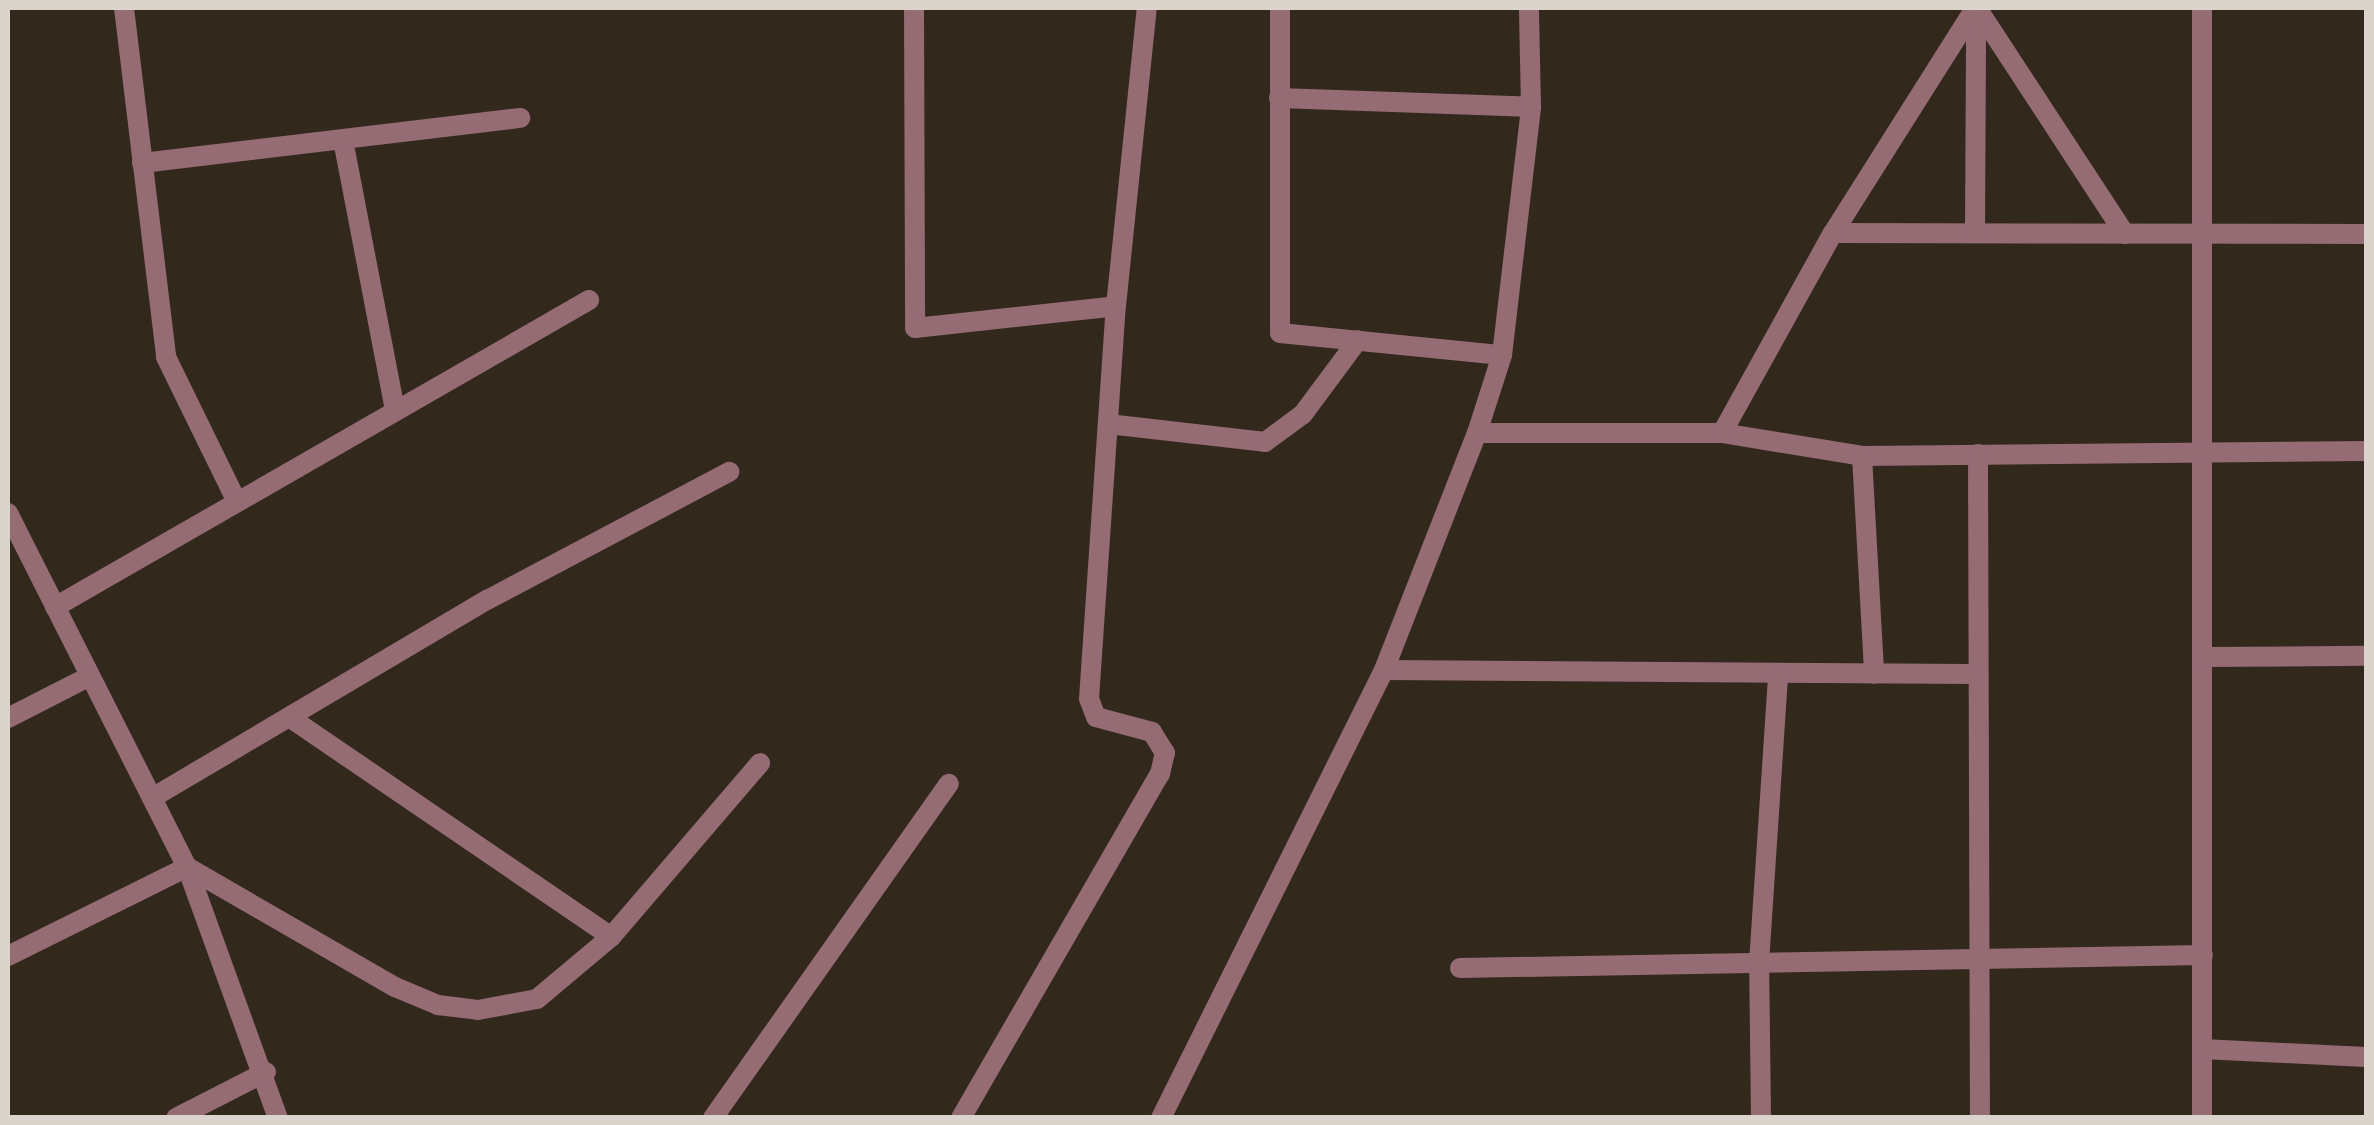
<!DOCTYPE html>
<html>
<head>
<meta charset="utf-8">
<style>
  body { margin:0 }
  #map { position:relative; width:2374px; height:1125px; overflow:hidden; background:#32281c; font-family:"Roboto Condensed",sans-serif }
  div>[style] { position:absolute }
  .street>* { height:20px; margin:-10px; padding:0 10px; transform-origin:10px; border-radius:10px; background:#956b74 }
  span { translate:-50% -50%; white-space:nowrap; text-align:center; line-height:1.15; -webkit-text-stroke:10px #32281c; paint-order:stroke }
  .frame { position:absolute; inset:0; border:10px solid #dad4cd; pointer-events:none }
</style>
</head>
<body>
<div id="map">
  <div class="street">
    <div style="left:124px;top:8px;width:352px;rotate:83.1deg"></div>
    <div style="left:166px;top:357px;width:161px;rotate:63.9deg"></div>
    <div style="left:914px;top:8px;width:320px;rotate:89.8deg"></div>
    <div style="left:915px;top:328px;width:202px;rotate:-6.2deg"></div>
    <div style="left:1280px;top:8px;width:325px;rotate:90deg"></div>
    <div style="left:1280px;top:333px;width:223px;rotate:5.7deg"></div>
    <div style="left:1977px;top:8px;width:270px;rotate:56.8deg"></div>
    <div style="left:2202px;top:8px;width:1110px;rotate:90deg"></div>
    <div style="left:1279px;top:98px;width:252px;rotate:2deg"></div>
    <div style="left:343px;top:140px;width:276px;rotate:79.1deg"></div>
    <div style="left:142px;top:163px;width:381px;rotate:-6.8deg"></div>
    <div style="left:1833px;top:233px;width:533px;rotate:0.11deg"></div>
    <div style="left:1975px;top:233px;width:225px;rotate:-89.7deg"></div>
    <div style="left:1108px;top:424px;width:158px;rotate:6.5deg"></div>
    <div style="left:1265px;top:442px;width:47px;rotate:-36.4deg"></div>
    <div style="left:1303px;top:414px;width:92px;rotate:-53.4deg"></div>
    <div style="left:1477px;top:433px;width:245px"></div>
    <div style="left:1722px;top:433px;width:142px;rotate:9.3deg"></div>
    <div style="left:1862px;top:456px;width:504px;rotate:-0.57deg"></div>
    <div style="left:1722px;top:433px;width:229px;rotate:-61deg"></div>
    <div style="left:1833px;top:233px;width:266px;rotate:-57.7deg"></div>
    <div style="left:1978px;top:454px;width:664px;rotate:89.83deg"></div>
    <div style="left:1862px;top:456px;width:218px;rotate:86.8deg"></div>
    <div style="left:8px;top:513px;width:397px;rotate:63.2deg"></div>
    <div style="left:187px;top:867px;width:267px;rotate:70.1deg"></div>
    <div style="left:55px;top:607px;width:616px;rotate:-29.89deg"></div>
    <div style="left:2203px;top:657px;width:163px;rotate:-0.4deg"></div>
    <div style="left:1384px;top:670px;width:590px;rotate:0.39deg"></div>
    <div style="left:289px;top:717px;width:390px;rotate:34.3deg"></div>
    <div style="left:8px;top:718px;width:92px;rotate:-27.1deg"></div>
    <div style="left:152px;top:798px;width:391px;rotate:-30.6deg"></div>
    <div style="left:489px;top:599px;width:272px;rotate:-27.9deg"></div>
    <div style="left:187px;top:867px;width:240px;rotate:30deg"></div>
    <div style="left:395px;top:987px;width:47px;rotate:22.7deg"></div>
    <div style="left:438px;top:1005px;width:40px;rotate:7.1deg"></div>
    <div style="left:478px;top:1010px;width:60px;rotate:-10.6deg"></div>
    <div style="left:537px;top:999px;width:97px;rotate:-40deg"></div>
    <div style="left:611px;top:937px;width:229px;rotate:-49.4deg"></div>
    <div style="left:8px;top:956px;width:200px;rotate:-26.4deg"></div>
    <div style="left:1460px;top:968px;width:743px;rotate:-1deg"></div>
    <div style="left:2202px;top:1049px;width:164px;rotate:2.8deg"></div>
    <div style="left:176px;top:1118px;width:101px;rotate:-27.1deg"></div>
    <div style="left:713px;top:1118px;width:409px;rotate:-54.8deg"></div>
    <div style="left:961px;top:1118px;width:397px;rotate:-60deg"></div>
    <div style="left:1160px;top:774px;width:22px;rotate:-77deg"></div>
    <div style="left:1165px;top:753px;width:25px;rotate:-122deg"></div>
    <div style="left:1152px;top:732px;width:58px;rotate:-165deg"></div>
    <div style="left:1096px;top:717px;width:19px;rotate:-111deg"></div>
    <div style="left:1089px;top:699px;width:394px;rotate:-86.1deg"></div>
    <div style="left:1116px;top:306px;width:300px;rotate:-84.1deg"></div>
    <div style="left:1161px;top:1118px;width:500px;rotate:-63.54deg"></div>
    <div style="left:1384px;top:670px;width:255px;rotate:-68.6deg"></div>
    <div style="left:1477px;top:433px;width:82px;rotate:-72.2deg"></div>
    <div style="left:1502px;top:355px;width:250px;rotate:-83.3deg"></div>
    <div style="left:1531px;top:107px;width:99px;rotate:-91.2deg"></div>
    <div style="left:1761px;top:1118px;width:155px;rotate:-90.7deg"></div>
    <div style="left:1759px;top:963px;width:289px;rotate:-86.2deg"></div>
  </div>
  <div class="frame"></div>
</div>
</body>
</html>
